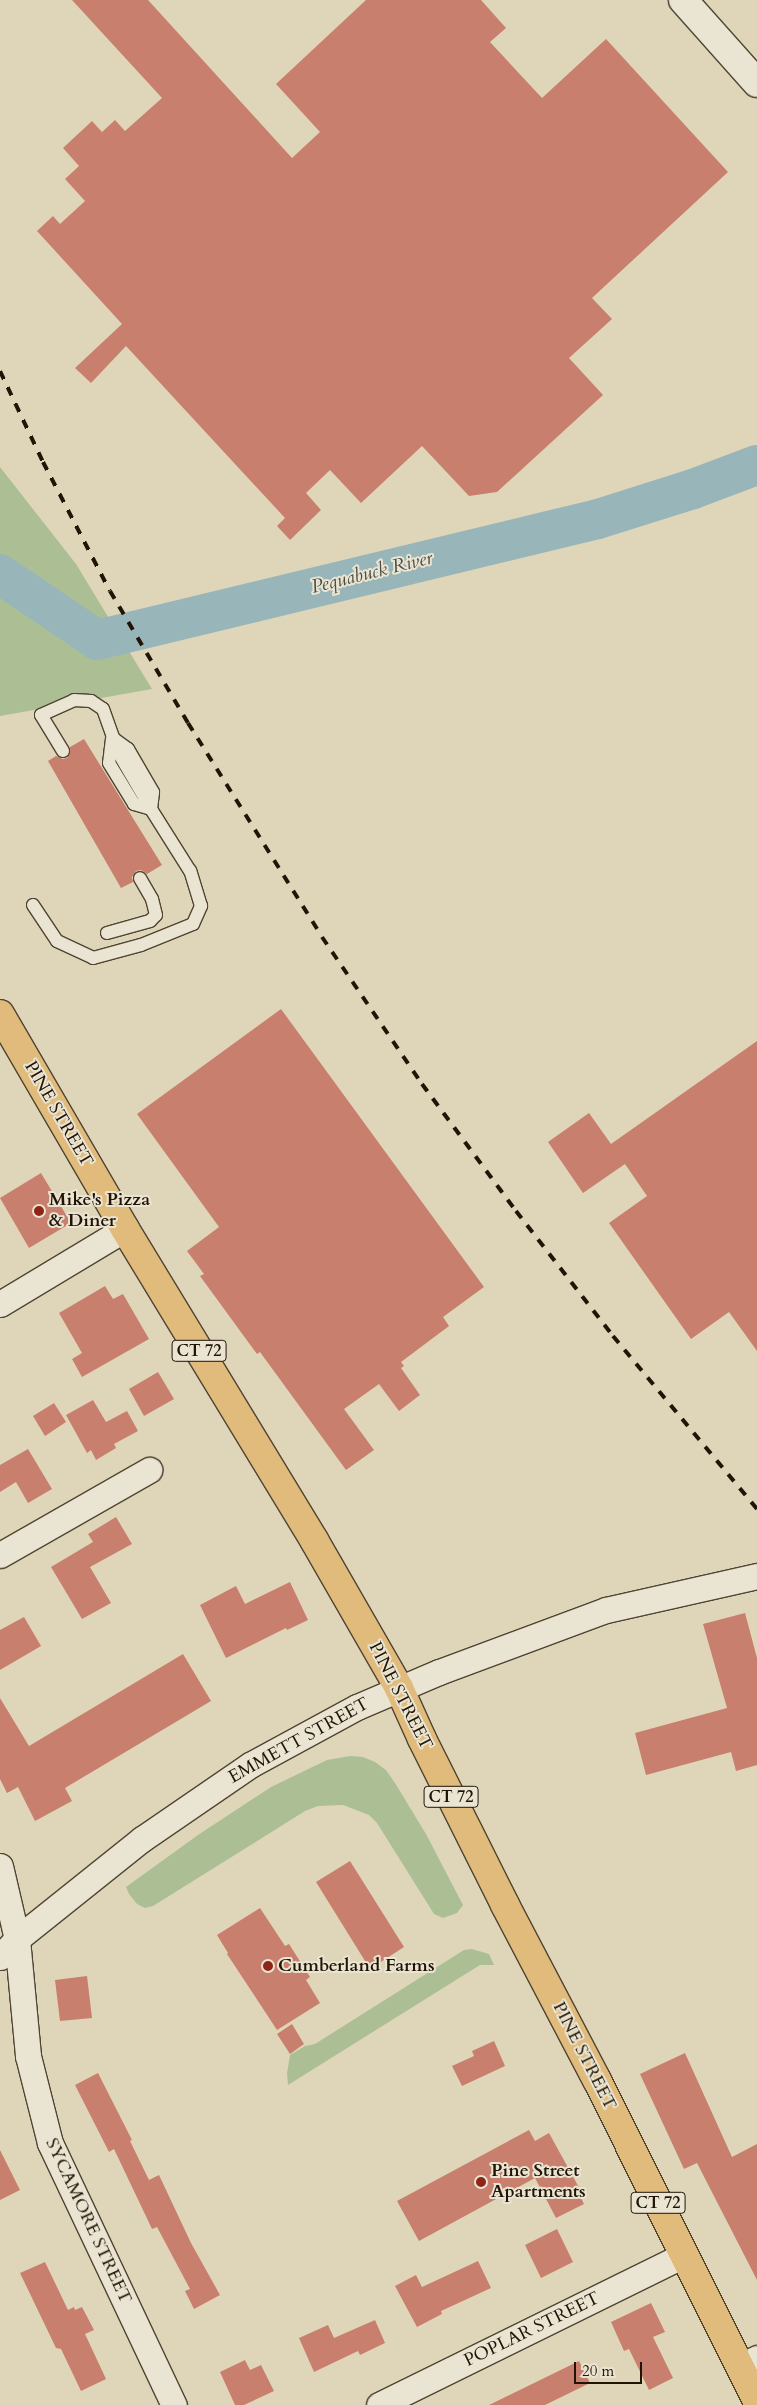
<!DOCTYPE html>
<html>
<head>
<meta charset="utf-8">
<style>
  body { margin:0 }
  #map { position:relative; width:757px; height:2405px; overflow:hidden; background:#dfd6b9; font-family:Cardo,serif }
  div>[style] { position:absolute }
  .green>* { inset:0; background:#acbf94 }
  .river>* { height:40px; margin:-20px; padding:0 20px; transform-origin:20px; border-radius:20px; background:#98b6ba }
  .building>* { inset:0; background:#c97f6e }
  .roads { filter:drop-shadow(1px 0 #504432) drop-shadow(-1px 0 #504432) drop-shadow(0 1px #504432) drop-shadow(0 -1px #504432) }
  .service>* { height:12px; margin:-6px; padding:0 6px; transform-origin:6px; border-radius:6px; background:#eae4d2 }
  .minor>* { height:25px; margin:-12.5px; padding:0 12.5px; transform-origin:12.5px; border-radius:12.5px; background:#eae4d2 }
  .secondary>* { height:28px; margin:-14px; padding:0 14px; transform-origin:14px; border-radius:14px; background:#eae4d2 }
  .trunk>* { height:28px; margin:-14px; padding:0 14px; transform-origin:14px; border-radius:14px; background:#e0bb7c }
  .rail>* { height:4px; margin-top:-2px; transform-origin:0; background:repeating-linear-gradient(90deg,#211405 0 9px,transparent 0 18px) }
  .dots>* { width:14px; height:14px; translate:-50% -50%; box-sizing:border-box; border:2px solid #eae4d2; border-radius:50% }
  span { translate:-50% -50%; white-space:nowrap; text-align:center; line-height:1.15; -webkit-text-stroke:4px #eae4d2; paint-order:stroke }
  .shield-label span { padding:1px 4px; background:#eae4d2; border:1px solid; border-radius:4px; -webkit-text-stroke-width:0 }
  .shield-label { font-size:16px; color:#211405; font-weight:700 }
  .street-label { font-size:18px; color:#211405 }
  .poi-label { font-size:18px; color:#211405; font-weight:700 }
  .left { translate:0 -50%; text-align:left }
  .water-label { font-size:19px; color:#4b4d44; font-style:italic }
  .scale { position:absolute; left:574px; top:2362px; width:68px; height:22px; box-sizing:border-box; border:2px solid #211405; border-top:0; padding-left:6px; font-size:15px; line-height:18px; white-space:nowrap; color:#211405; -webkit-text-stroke:4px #eae4d2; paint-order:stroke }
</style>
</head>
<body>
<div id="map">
  <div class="green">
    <div style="clip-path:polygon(0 467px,76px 564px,152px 689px,0 716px)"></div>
    <div style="clip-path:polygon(350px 1756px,363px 1757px,375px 1762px,386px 1770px,395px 1783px,426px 1834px,463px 1905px,457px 1913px,443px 1918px,434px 1914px,377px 1823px,369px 1815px,343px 1805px,318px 1806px,305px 1811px,153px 1906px,145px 1908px,137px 1904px,129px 1894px,126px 1887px,198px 1835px,271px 1787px,327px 1760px)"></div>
    <div style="clip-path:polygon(472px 1949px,489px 1954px,494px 1965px,480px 1965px,288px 2085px,287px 2073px,290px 2055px,305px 2046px,315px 2044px,464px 1950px)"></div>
  </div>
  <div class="river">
    <div style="left:0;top:574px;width:117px;rotate:34.2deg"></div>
    <div style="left:97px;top:640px;width:515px;rotate:-13.58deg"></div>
    <div style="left:598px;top:519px;width:100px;rotate:-17.5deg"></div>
    <div style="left:693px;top:489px;width:68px;rotate:-20.6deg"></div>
  </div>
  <div class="building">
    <div style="clip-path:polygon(72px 0,148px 0,292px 158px,320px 132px,276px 84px,366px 0,481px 0,506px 28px,490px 42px,542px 98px,606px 39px,728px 172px,592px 298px,612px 319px,569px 358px,603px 395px,497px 492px,469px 496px,422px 446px,361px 503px,330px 470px,306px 493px,321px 510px,290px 540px,277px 526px,285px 518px,126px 346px,91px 383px,75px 368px,122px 324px,37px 231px,53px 216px,60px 224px,85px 201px,65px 179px,79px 166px,63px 148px,92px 121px,102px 132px,115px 120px,125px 131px,162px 98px)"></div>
    <div style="clip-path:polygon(84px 739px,162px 865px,147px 874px,141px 870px,136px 871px,132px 877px,133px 882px,121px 888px,48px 761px,56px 756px,63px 759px,67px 758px,70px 754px,70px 747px)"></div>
    <div style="clip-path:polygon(281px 1009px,484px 1287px,443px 1317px,449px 1326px,401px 1362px,404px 1366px,401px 1368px,420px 1395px,399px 1411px,379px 1384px,344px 1409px,374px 1450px,346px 1470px,260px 1352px,257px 1354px,200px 1276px,204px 1274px,187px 1251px,219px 1227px,137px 1114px)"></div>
    <div style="clip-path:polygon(757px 1041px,757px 1351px,729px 1312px,691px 1339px,609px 1223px,647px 1196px,625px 1164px,583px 1193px,548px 1142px,589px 1113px,611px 1144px)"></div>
    <div style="clip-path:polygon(41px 1173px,71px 1223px,29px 1248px,0 1198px)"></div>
    <div style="clip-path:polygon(105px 1286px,113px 1299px,123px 1294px,149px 1339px,82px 1377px,72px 1359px,82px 1353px,59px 1313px)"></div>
    <div style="clip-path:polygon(158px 1372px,174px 1399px,144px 1416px,129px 1389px)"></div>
    <div style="clip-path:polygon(93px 1400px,106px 1422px,127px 1411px,138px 1431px,114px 1444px,116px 1448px,96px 1460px,91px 1450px,87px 1453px,66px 1415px)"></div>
    <div style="clip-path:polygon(54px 1403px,66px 1422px,45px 1436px,33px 1416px)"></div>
    <div style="clip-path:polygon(28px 1449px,52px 1489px,28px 1503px,16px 1482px,0 1492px,0 1465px)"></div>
    <div style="clip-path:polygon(116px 1517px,132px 1544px,90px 1567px,111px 1603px,82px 1619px,51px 1567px,93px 1542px,88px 1534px)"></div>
    <div style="clip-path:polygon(290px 1582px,308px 1620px,287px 1630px,286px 1628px,226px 1658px,200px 1605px,236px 1586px,245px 1604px)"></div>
    <div style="clip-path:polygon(745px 1613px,757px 1658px,757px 1765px,736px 1771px,731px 1752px,646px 1775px,635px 1733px,727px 1708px,703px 1624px)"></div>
    <div style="clip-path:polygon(24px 1617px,41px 1646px,0 1670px,0 1630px)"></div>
    <div style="clip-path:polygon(183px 1654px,211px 1701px,65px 1788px,72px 1801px,35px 1821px,18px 1787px,7px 1793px,0 1779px,0 1698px,29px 1746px)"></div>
    <div style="clip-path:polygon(350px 1861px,404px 1947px,370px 1969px,316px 1882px)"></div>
    <div style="clip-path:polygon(260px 1908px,285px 1946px,289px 1944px,310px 1977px,306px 1980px,320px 2003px,277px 2030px,227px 1954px,228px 1953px,217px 1935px)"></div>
    <div style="clip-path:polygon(87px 1976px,92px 2018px,60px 2021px,55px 1980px)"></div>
    <div style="clip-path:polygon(292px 2024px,304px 2044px,290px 2054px,277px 2034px)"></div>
    <div style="clip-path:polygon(494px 2041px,505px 2066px,462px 2086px,452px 2066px,474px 2056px,472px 2051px)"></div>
    <div style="clip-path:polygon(685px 2053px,732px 2157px,757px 2144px,757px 2280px,697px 2163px,684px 2169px,640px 2074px)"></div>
    <div style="clip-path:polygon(98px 2073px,132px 2140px,130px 2141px,149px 2180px,159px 2175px,191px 2243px,220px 2295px,194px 2309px,185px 2291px,190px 2289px,157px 2227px,152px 2229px,114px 2149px,109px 2152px,75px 2085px)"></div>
    <div style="clip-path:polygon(529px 2130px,535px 2141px,549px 2133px,582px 2193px,579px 2194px,584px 2204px,556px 2218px,535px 2178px,419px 2241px,397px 2201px)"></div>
    <div style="clip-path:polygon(0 2150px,20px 2190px,0 2200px)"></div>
    <div style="clip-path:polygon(557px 2229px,573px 2262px,541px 2278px,525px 2245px)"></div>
    <div style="clip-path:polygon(478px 2261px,491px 2288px,441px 2311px,442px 2314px,417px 2327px,395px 2286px,416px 2275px,422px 2287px)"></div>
    <div style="clip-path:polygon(45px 2262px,68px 2310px,74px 2307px,75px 2310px,82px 2307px,94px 2330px,85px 2334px,106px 2379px,81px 2391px,61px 2349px,56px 2348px,20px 2273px)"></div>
    <div style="clip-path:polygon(651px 2303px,665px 2332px,653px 2337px,673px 2378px,649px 2390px,629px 2349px,624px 2351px,611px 2322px)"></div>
    <div style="clip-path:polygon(375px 2320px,385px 2343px,360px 2355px,358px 2351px,314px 2372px,299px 2338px,328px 2325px,334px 2338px)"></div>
    <div style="clip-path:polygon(245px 2360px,250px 2370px,261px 2365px,274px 2391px,244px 2405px,235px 2405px,220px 2372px)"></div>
    <div style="clip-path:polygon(579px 2361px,590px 2383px,545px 2405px,489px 2405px)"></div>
  </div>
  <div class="roads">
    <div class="service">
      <div style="left:112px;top:739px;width:24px;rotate:97deg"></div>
      <div style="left:109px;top:763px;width:48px;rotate:58.6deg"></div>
      <div style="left:134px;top:804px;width:18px;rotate:16deg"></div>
      <div style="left:63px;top:751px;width:42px;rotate:-121.4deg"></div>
      <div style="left:41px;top:715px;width:36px;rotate:-24deg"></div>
      <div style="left:74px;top:700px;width:17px;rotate:3deg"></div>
      <div style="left:91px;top:701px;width:14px;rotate:34deg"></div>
      <div style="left:103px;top:709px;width:48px;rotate:70.4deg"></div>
      <div style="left:119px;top:754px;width:64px;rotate:59.8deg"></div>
      <div style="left:33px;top:905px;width:43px;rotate:56.3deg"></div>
      <div style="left:57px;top:941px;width:40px;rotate:25deg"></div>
      <div style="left:93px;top:958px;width:50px;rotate:-15.2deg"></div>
      <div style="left:141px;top:945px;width:56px;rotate:-22deg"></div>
      <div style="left:193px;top:924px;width:20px;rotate:-66deg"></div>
      <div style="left:201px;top:906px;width:37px;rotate:-107deg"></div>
      <div style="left:190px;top:871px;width:73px;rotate:-122.2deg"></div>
      <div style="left:151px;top:809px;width:17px;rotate:-83deg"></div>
      <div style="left:153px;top:792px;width:50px;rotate:-120.2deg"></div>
      <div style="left:128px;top:749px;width:19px;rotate:-144deg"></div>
      <div style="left:107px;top:933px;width:45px;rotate:-15.6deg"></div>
      <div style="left:150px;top:921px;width:8px;rotate:-45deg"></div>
      <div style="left:156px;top:915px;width:16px;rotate:-104deg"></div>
      <div style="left:152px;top:899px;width:24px;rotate:-120deg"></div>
    </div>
    <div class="minor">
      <div style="left:0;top:1304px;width:146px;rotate:-31deg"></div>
      <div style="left:0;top:1555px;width:172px;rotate:-29.7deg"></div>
      <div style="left:0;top:1866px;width:75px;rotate:76.9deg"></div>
      <div style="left:17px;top:1939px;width:118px;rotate:84.6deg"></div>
      <div style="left:28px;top:2056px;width:90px;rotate:75.8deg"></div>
      <div style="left:50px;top:2143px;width:290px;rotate:64.7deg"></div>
      <div style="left:0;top:1957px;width:25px;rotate:-47deg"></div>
      <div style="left:17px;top:1939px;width:160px;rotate:-38.7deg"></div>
      <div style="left:142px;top:1839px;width:131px;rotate:-34.4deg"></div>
      <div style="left:250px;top:1765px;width:122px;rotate:-28.5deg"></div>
      <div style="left:357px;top:1707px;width:89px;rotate:-23.1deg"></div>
      <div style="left:439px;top:1672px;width:178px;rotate:-20.4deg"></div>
      <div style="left:606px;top:1610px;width:155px;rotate:-12.7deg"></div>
      <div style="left:740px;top:2366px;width:19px;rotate:-25deg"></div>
      <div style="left:379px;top:2405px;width:340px;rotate:-26.2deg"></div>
    </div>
    <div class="secondary">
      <div style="left:683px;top:0;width:111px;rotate:48.3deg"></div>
    </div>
    <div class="trunk">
      <div style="left:0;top:1014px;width:249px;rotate:59.8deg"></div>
      <div style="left:125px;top:1229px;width:364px;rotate:58.7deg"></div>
      <div style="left:314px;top:1540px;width:171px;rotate:60.1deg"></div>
      <div style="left:399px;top:1688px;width:56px;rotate:65.7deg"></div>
      <div style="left:422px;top:1739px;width:186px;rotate:63.4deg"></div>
      <div style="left:505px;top:1905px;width:198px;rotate:62.3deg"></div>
      <div style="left:597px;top:2080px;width:359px;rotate:63.5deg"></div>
    </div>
  </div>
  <div class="rail">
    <div style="left:0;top:371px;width:101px;rotate:64.7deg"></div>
    <div style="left:43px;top:462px;width:145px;rotate:62.6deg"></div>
    <div style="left:110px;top:591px;width:153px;rotate:59.4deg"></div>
    <div style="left:188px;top:723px;width:252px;rotate:57.9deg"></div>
    <div style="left:322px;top:937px;width:178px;rotate:55.8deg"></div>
    <div style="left:422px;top:1084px;width:158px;rotate:53.5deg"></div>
    <div style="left:516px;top:1211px;width:158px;rotate:52.2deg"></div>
    <div style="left:613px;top:1336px;width:225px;rotate:50.2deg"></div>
  </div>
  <div class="dots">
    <div style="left:39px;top:1211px;background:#8f2418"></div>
    <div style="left:268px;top:1966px;background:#8f2418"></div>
    <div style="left:481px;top:2182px;background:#8f2418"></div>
  </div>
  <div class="shield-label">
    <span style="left:199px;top:1351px">CT 72</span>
    <span style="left:451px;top:1797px">CT 72</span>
    <span style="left:658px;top:2203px">CT 72</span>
  </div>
  <div class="street-label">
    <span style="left:58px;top:1114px;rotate:60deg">PINE STREET</span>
    <span style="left:400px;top:1696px;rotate:63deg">PINE STREET</span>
    <span style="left:299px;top:1741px;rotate:-29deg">EMMETT STREET</span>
    <span style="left:584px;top:2056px;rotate:63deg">PINE STREET</span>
    <span style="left:88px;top:2221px;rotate:65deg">SYCAMORE STREET</span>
    <span style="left:532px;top:2330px;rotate:-26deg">POPLAR STREET</span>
  </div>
  <div class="poi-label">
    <span class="left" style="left:49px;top:1211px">Mike's Pizza<br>&amp; Diner</span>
    <span class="left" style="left:278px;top:1966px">Cumberland Farms</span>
    <span class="left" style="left:491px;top:2182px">Pine Street<br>Apartments</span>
  </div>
  <div class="water-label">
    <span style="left:372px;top:573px;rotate:-14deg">Pequabuck River</span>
  </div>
  <div class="scale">20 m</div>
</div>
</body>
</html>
